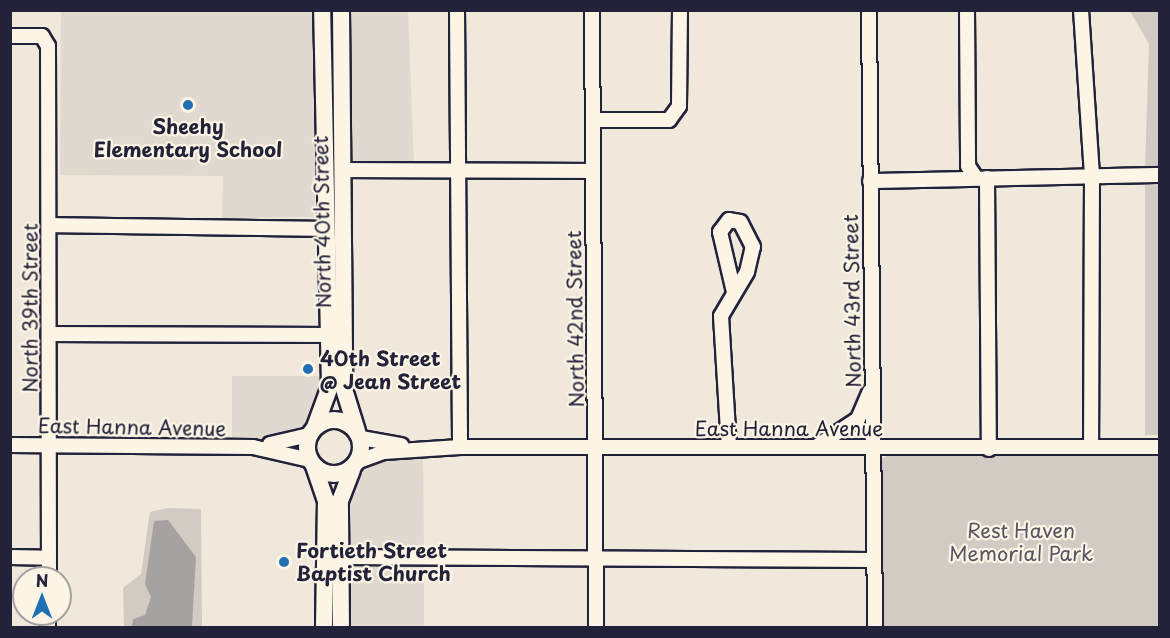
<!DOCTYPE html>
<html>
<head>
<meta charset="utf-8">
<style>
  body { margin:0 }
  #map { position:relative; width:1170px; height:638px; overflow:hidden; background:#efe8db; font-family:"Playpen Sans",sans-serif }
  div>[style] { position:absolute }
  .built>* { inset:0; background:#e0d9cf }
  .green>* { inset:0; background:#d1cbc3 }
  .water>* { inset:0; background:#a6a2a2 }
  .roads { filter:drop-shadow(2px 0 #22223b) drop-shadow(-2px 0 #22223b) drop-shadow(0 2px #22223b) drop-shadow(0 -2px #22223b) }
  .minor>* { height:14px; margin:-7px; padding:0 7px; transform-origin:7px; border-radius:7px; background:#fcf5e5 }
  .major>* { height:16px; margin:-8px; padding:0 8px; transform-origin:8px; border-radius:8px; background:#fcf5e5 }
  .major>.ring { margin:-8px; padding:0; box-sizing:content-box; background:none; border:16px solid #fcf5e5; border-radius:50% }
  .dots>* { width:16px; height:16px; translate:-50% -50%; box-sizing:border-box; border:3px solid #fcf5e5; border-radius:50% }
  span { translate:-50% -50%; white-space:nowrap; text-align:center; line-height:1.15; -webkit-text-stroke:4.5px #fcf5e5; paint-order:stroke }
  .poi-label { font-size:20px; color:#22223b; font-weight:700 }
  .left { translate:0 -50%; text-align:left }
  .street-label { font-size:20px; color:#22223b }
  .park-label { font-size:20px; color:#575564 }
  .frame { position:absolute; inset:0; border:12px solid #22223b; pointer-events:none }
  .north { position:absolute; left:12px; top:566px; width:60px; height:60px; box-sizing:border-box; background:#fcf5e5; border:2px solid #a5a1a1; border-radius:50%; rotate:0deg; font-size:16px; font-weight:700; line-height:24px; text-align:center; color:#22223b }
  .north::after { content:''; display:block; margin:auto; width:21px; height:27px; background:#1f6fb2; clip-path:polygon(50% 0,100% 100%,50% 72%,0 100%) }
</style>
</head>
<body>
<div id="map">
  <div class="built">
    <div style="clip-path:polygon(61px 11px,315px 11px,315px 217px,222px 218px,223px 176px,60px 175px)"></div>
    <div style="clip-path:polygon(347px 11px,408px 11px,414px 165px,351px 166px)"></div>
    <div style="clip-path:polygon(232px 376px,321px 376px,321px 410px,289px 436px,232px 442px)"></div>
    <div style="clip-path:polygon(423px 454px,424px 552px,347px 552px,348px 481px,384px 457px)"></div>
    <div style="clip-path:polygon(347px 563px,424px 563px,424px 627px,346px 628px)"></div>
  </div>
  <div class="green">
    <div style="clip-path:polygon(1130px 11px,1159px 11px,1159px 170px,1145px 170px,1149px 44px)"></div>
    <div style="clip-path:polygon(1145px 184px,1159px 184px,1159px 435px,1145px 435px)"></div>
    <div style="clip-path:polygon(891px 454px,1159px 454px,1159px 627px,878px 627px,878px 600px,883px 597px,879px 460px)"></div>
    <div style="clip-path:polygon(167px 508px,201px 509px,202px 627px,124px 627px,123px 588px,141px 574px,150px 512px)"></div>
  </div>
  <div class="water">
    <div style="clip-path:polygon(168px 520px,196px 557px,192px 626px,132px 627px,133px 619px,145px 615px,151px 597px,145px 584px,154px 521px)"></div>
  </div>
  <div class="roads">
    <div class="minor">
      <div style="left:457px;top:10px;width:437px;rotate:89.6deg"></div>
      <div style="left:592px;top:10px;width:618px;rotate:89.63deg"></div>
      <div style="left:869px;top:10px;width:618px;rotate:89.44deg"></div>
      <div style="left:967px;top:10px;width:156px;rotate:89.6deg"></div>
      <div style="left:968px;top:166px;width:14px;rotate:56deg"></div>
      <div style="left:1081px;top:10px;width:166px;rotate:86.2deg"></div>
      <div style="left:1092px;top:176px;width:271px;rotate:90.2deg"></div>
      <div style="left:10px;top:36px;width:32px"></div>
      <div style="left:42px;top:36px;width:12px;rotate:59deg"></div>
      <div style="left:48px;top:46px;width:532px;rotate:89.89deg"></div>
      <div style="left:593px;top:120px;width:76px"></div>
      <div style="left:669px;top:120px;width:17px;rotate:-54deg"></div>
      <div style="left:679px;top:106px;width:96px;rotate:-89.4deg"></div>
      <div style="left:342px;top:170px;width:251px;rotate:0.2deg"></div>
      <div style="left:987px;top:178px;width:271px;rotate:89.6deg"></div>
      <div style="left:870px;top:181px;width:290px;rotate:-1.2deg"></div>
      <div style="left:49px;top:225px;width:276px;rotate:0.8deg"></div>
      <div style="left:49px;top:334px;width:278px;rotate:0.2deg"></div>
      <div style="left:361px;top:438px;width:41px;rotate:9.9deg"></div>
      <div style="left:270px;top:444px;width:40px;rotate:-13deg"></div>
      <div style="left:10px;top:445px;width:243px;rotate:0.5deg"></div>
      <div style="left:253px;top:447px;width:58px;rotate:12.8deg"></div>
      <div style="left:817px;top:446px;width:49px;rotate:-33.4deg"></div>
      <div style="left:858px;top:419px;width:30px;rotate:-67deg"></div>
      <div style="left:729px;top:447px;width:131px;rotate:-93.5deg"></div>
      <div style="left:721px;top:316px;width:51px;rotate:-59.4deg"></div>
      <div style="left:747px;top:272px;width:26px;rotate:-77deg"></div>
      <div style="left:753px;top:247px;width:28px;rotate:-117deg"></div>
      <div style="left:740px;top:222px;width:11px;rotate:-170deg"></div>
      <div style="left:729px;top:220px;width:15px;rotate:127deg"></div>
      <div style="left:720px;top:232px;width:62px;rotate:76.9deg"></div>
      <div style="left:359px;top:461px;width:27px;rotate:-20deg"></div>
      <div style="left:384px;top:452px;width:76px;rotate:-3.8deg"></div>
      <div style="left:460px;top:447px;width:700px"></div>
      <div style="left:10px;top:557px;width:39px;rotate:1deg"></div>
      <div style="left:342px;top:557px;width:530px;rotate:0.32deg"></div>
      <div style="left:48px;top:628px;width:14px;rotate:-90deg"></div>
    </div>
    <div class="major">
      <div style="left:341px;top:10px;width:379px;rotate:89.5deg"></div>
      <div style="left:344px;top:389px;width:44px;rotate:72.8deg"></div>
      <div class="ring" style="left:307px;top:420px;width:38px;height:38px"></div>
      <div style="left:315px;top:427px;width:44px;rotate:-69.9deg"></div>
      <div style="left:330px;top:386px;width:376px;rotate:-91.2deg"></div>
      <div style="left:314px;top:466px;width:36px;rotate:71deg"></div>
      <div style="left:326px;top:500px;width:128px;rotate:90.9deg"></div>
      <div style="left:341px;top:628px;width:127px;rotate:-90.5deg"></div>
      <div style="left:340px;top:501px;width:34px;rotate:-69deg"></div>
    </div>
  </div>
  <div class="dots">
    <div style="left:188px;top:105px;background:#1f6fb2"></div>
    <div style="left:308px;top:369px;background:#1f6fb2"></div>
    <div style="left:284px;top:562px;background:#1f6fb2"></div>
  </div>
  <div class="poi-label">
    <span style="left:188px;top:138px">Sheehy<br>Elementary School</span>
    <span class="left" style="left:320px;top:370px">40th Street<br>@ Jean Street</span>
    <span class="left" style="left:296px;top:562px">Fortieth Street<br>Baptist Church</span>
  </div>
  <div class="street-label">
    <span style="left:322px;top:222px;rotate:-91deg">North 40th Street</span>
    <span style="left:852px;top:301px;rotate:-91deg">North 43rd Street</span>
    <span style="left:30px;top:308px;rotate:-90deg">North 39th Street</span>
    <span style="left:575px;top:319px;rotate:-91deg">North 42nd Street</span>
    <span style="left:132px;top:427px;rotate:1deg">East Hanna Avenue</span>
    <span style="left:789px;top:428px">East Hanna Avenue</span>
  </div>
  <div class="park-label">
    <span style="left:1021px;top:542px">Rest Haven<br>Memorial Park</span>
  </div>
  <div class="frame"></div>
  <div class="north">N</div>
</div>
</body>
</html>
